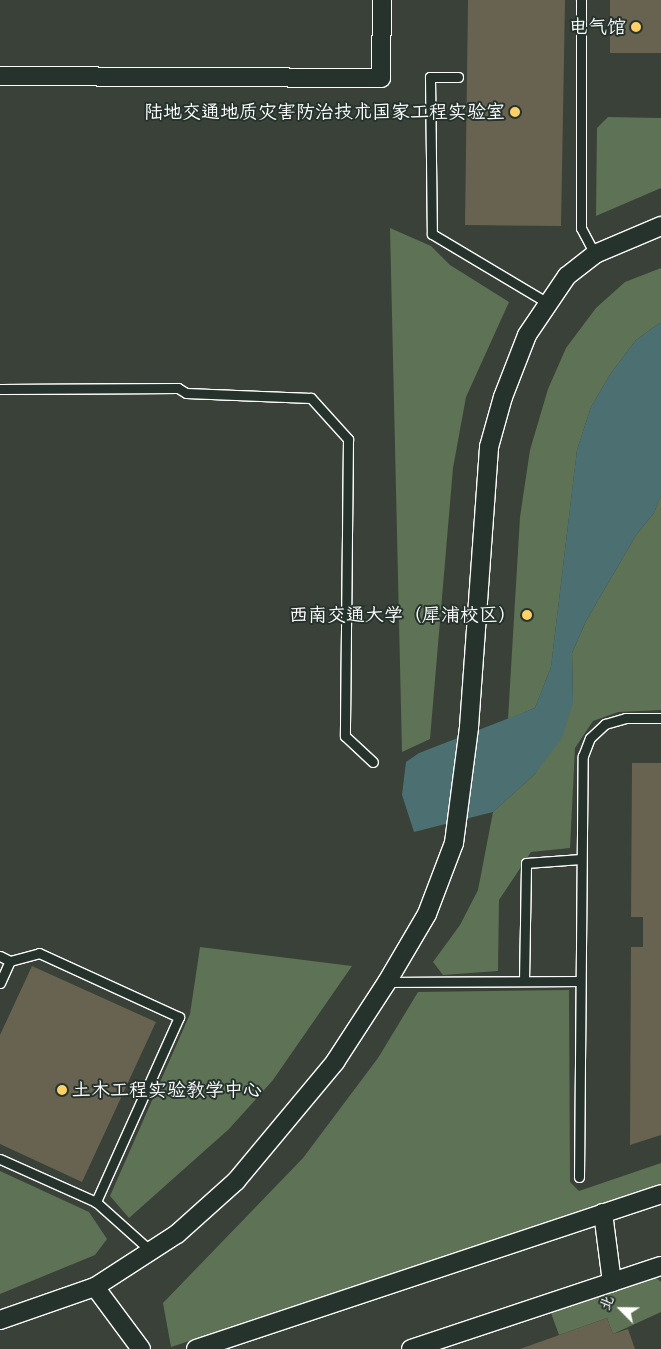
<!DOCTYPE html>
<html>
<head>
<meta charset="utf-8">
<style>
  body { margin:0 }
  #map { position:relative; width:661px; height:1349px; overflow:hidden; background:#3a4138; font-family:Sriracha,"LXGW WenKai TC",sans-serif }
  div>[style] { position:absolute }
  .green>* { inset:0; background:#5e7255 }
  .water>* { inset:0; background:#4c6f72 }
  .building>* { inset:0; background:#676350 }
  .roads { filter:drop-shadow(1px 0 #fff) drop-shadow(-1px 0 #fff) drop-shadow(0 1px #fff) drop-shadow(0 -1px #fff) }
  .lane>* { height:9px; margin:-4.5px; padding:0 4.5px; transform-origin:4.5px; border-radius:4.5px; background:#26332d }
  .street>* { height:18px; margin:-9px; padding:0 9px; transform-origin:9px; border-radius:9px; background:#26332d }
  .dots>* { width:14px; height:14px; translate:-50% -50%; box-sizing:border-box; border:2px solid #26332d; border-radius:50% }
  span { translate:-50% -50%; white-space:nowrap; text-align:center; line-height:1.15; -webkit-text-stroke:4px #26332d; paint-order:stroke }
  .poi-label { font-size:19px; color:#fff }
  .right { translate:-100% -50%; text-align:right }
  .left { translate:0 -50%; text-align:left }
  .north { position:absolute; left:596px; top:1284px; width:50px; height:50px; -webkit-text-stroke:4px #26332d; paint-order:stroke; rotate:293deg; font-size:14px; font-weight:700; line-height:20px; text-align:center; color:#fff }
  .north::after { content:''; display:block; margin:auto; width:18px; height:22px; background:#fff; clip-path:polygon(50% 0,100% 100%,50% 72%,0 100%) }
</style>
</head>
<body>
<div id="map">
  <div class="green">
    <div style="clip-path:polygon(608px 117px,661px 118px,661px 188px,596px 216px,597px 128px)"></div>
    <div style="clip-path:polygon(390px 228px,431px 246px,450px 265px,509px 302px,466px 397px,453px 468px,430px 739px,402px 752px)"></div>
    <div style="clip-path:polygon(661px 268px,661px 322px,636px 340px,611px 373px,591px 407px,577px 450px,551px 667px,535px 708px,508px 719px,520px 517px,530px 450px,548px 389px,566px 348px,596px 308px,625px 282px)"></div>
    <div style="clip-path:polygon(661px 495px,661px 710px,618px 712px,593px 721px,575px 748px,570px 848px,531px 852px,499px 900px,498px 971px,443px 975px,433px 962px,460px 925px,478px 890px,493px 812px,535px 774px,573px 703px,572px 653px,586px 621px,636px 535px,654px 513px)"></div>
    <div style="clip-path:polygon(200px 947px,352px 966px,273px 1080px,229px 1129px,129px 1218px,110px 1196px,190px 1014px)"></div>
    <div style="clip-path:polygon(569px 990px,570px 1182px,579px 1191px,661px 1163px,661px 1187px,171px 1347px,163px 1303px,303px 1158px,378px 1058px,418px 992px)"></div>
    <div style="clip-path:polygon(0 1171px,89px 1212px,107px 1239px,95px 1255px,0 1294px)"></div>
    <div style="clip-path:polygon(654px 1276px,661px 1282px,661px 1312px,613px 1334px,607px 1318px,559px 1335px,551px 1313px)"></div>
  </div>
  <div class="water">
    <div style="clip-path:polygon(661px 322px,661px 495px,654px 513px,636px 535px,586px 621px,572px 653px,573px 703px,562px 738px,535px 774px,493px 812px,414px 832px,402px 795px,406px 762px,419px 753px,535px 708px,551px 667px,577px 450px,591px 407px,611px 373px,636px 340px)"></div>
  </div>
  <div class="building">
    <div style="clip-path:polygon(468px 0,565px 0,561px 226px,465px 225px)"></div>
    <div style="clip-path:polygon(610px 0,661px 0,661px 53px,610px 53px)"></div>
    <div style="clip-path:polygon(632px 763px,661px 763px,661px 1135px,630px 1145px,631px 947px,643px 947px,643px 917px,631px 917px)"></div>
    <div style="clip-path:polygon(32px 966px,156px 1022px,82px 1182px,0 1144px,0 1035px)"></div>
    <div style="clip-path:polygon(607px 1318px,613px 1334px,628px 1329px,635px 1349px,520px 1349px)"></div>
  </div>
  <div class="roads">
    <div class="lane">
      <div style="left:581px;top:0;width:228px;rotate:90deg"></div>
      <div style="left:581px;top:228px;width:30px;rotate:62deg"></div>
      <div style="left:458px;top:77px;width:28px;rotate:180deg"></div>
      <div style="left:430px;top:77px;width:157px;rotate:89.3deg"></div>
      <div style="left:432px;top:234px;width:133px;rotate:30.8deg"></div>
      <div style="left:0;top:389px;width:178px;rotate:-0.3deg"></div>
      <div style="left:178px;top:388px;width:9px;rotate:32deg"></div>
      <div style="left:186px;top:393px;width:125px;rotate:2.3deg"></div>
      <div style="left:311px;top:398px;width:55px;rotate:47.9deg"></div>
      <div style="left:348px;top:439px;width:297px;rotate:90.6deg"></div>
      <div style="left:345px;top:736px;width:38px;rotate:43deg"></div>
      <div style="left:0;top:956px;width:11px;rotate:27deg"></div>
      <div style="left:10px;top:961px;width:30px;rotate:-15deg"></div>
      <div style="left:39px;top:953px;width:154px;rotate:24.6deg"></div>
      <div style="left:179px;top:1017px;width:203px;rotate:114.2deg"></div>
      <div style="left:524px;top:981px;width:118px;rotate:-89deg"></div>
      <div style="left:526px;top:863px;width:55px;rotate:-4.2deg"></div>
      <div style="left:387px;top:982px;width:193px;rotate:-0.3deg"></div>
      <div style="left:0;top:983px;width:24px;rotate:-66deg"></div>
      <div style="left:0;top:1159px;width:105px;rotate:24.1deg"></div>
      <div style="left:96px;top:1202px;width:75px;rotate:41.8deg"></div>
      <div style="left:579px;top:1177px;width:421px;rotate:-89.5deg"></div>
      <div style="left:583px;top:756px;width:19px;rotate:-69deg"></div>
      <div style="left:590px;top:738px;width:21px;rotate:-43deg"></div>
      <div style="left:605px;top:724px;width:22px;rotate:-16deg"></div>
      <div style="left:626px;top:718px;width:35px"></div>
    </div>
    <div class="street">
      <div style="left:0;top:76px;width:381px;rotate:0.3deg"></div>
      <div style="left:381px;top:78px;width:78px;rotate:-89.3deg"></div>
      <div style="left:603px;top:1213px;width:70px;rotate:82.6deg"></div>
      <div style="left:95px;top:1287px;width:77px;rotate:53.4deg"></div>
      <div style="left:0;top:1320px;width:101px;rotate:-19.2deg"></div>
      <div style="left:95px;top:1287px;width:98px;rotate:-32.9deg"></div>
      <div style="left:177px;top:1234px;width:79px;rotate:-41.9deg"></div>
      <div style="left:236px;top:1181px;width:155px;rotate:-50.2deg"></div>
      <div style="left:335px;top:1062px;width:95px;rotate:-57deg"></div>
      <div style="left:387px;top:982px;width:79px;rotate:-59.5deg"></div>
      <div style="left:427px;top:914px;width:76px;rotate:-69.2deg"></div>
      <div style="left:454px;top:843px;width:117px;rotate:-82.6deg"></div>
      <div style="left:469px;top:727px;width:281px;rotate:-85.9deg"></div>
      <div style="left:489px;top:447px;width:52px;rotate:-74.4deg"></div>
      <div style="left:503px;top:397px;width:66px;rotate:-68.8deg"></div>
      <div style="left:527px;top:335px;width:71px;rotate:-55.9deg"></div>
      <div style="left:567px;top:276px;width:36px;rotate:-38deg"></div>
      <div style="left:595px;top:254px;width:72px;rotate:-23deg"></div>
      <div style="left:196px;top:1349px;width:490px;rotate:-18.4deg"></div>
      <div style="left:411px;top:1349px;width:263px;rotate:-18.4deg"></div>
    </div>
  </div>
  <div class="dots">
    <div style="left:636px;top:27px;background:#ffd166"></div>
    <div style="left:515px;top:112px;background:#ffd166"></div>
    <div style="left:527px;top:615px;background:#ffd166"></div>
    <div style="left:62px;top:1090px;background:#ffd166"></div>
  </div>
  <div class="poi-label">
    <span class="right" style="left:626px;top:27px">电气馆</span>
    <span class="right" style="left:505px;top:112px">陆地交通地质灾害防治技术国家工程实验室</span>
    <span class="right" style="left:517px;top:615px">西南交通大学（犀浦校区）</span>
    <span class="left" style="left:72px;top:1090px">土木工程实验教学中心</span>
  </div>
  <div class="north">北</div>
</div>
</body>
</html>
